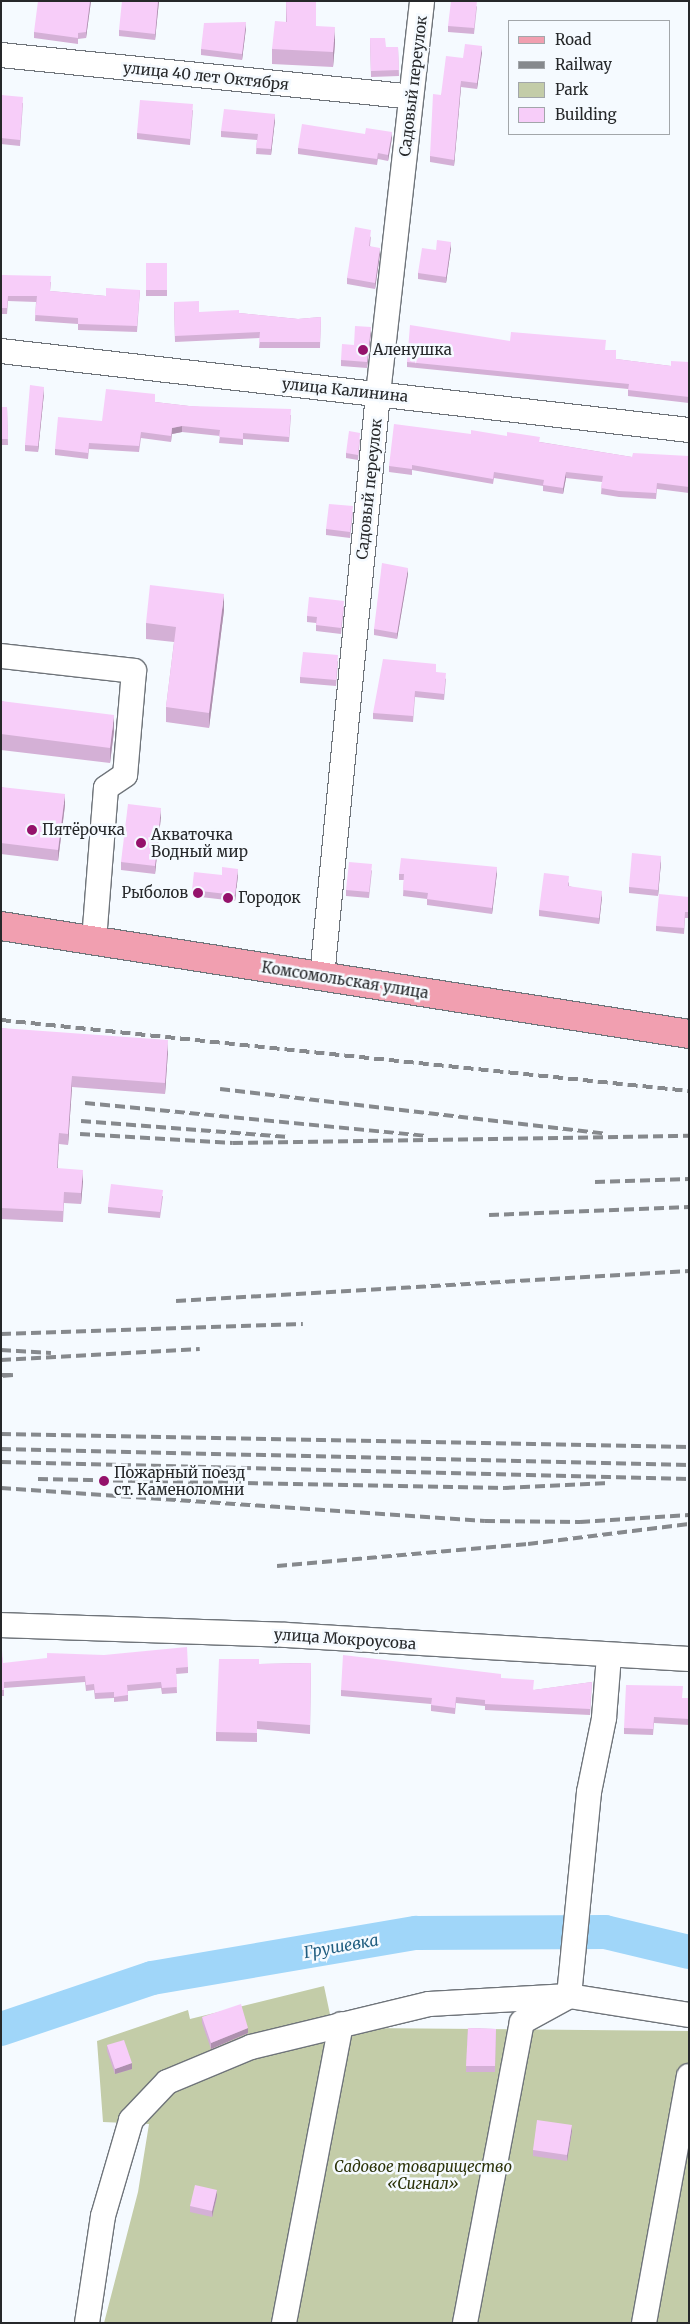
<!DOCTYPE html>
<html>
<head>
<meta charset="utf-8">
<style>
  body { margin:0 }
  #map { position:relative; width:690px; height:2324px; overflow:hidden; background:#f5faff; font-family:Merriweather,serif }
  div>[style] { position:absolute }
  .green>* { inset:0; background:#c3cca8 }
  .river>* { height:34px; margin:-17px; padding:0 17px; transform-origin:17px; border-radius:17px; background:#a0d6f9 }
  .roads { filter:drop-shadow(1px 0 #6f747a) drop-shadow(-1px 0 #6f747a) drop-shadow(0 1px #6f747a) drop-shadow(0 -1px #6f747a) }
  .minor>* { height:24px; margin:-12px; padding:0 12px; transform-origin:12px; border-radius:12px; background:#fff }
  .major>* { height:28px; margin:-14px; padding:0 14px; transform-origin:14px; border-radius:14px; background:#f19fb0 }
  .rail>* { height:4px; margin-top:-2px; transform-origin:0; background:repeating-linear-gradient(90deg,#86898d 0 10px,transparent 0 15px) }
  .wall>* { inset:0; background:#d4b0d6 }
  .shaded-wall>* { inset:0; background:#ad90ae }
  .building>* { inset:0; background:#f7cdf9 }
  .dots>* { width:14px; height:14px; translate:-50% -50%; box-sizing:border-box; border:2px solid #f5faff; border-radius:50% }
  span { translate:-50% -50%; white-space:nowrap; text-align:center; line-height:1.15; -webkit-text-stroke:5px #f5faff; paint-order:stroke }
  .street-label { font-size:15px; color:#26282a }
  .poi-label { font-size:15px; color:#26282a }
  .left { translate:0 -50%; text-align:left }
  .right { translate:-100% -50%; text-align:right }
  .park-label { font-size:15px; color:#2b3208; font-style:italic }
  .water-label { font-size:16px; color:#215e80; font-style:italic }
  .frame { position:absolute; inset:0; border:2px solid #26282a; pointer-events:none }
  .legend { position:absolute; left:508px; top:20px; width:162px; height:115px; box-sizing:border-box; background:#f5faff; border:1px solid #a2a6aa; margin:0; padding:6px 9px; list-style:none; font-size:15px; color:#26282a }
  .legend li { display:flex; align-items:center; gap:10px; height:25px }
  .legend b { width:25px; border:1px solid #a2a6aa }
</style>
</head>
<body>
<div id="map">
  <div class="green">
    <div style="clip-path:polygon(324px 1986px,335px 2038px,362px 2028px,689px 2031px,689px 2323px,104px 2323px,138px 2192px,149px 2124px,103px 2122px,97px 2041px,188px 2010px,190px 2019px)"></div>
  </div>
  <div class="river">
    <div style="left:1px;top:2029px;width:159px;rotate:-18.7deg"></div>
    <div style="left:152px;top:1978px;width:268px;rotate:-9.7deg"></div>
    <div style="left:416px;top:1933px;width:189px;rotate:-0.3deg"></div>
    <div style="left:605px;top:1932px;width:86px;rotate:13.4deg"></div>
  </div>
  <div class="roads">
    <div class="minor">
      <div style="left:1px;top:55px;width:412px;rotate:5.8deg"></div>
      <div style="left:1px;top:351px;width:693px;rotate:6.55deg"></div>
      <div style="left:1px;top:656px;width:134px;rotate:6.4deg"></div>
      <div style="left:134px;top:671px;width:104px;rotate:94.9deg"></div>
      <div style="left:125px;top:775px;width:23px;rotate:146deg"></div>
      <div style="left:106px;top:788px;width:153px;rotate:94.5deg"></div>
      <div style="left:322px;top:977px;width:586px;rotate:-84.51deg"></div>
      <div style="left:378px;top:394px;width:395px;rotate:-83.6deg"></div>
      <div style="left:1px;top:1625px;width:285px;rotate:2deg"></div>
      <div style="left:286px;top:1635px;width:404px;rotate:3.4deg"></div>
      <div style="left:569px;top:1996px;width:205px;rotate:-84.4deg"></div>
      <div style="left:589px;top:1792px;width:76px;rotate:-78.5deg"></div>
      <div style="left:604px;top:1718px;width:62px;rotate:-85.4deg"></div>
      <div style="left:87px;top:2323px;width:108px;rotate:-81.5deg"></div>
      <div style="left:103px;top:2216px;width:100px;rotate:-73.7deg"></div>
      <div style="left:131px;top:2120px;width:52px;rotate:-46.5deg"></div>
      <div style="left:167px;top:2082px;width:91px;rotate:-22.6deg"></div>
      <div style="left:251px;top:2047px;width:183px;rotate:-13.6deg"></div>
      <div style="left:429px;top:2004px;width:140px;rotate:-3.3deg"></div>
      <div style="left:569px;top:1996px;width:121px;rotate:9deg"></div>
      <div style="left:284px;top:2323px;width:304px;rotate:-79.2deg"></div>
      <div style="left:465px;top:2323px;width:306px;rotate:-79.3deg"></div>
      <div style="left:522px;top:2022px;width:50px;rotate:-28.6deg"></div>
      <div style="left:644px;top:2323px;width:251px;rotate:-79.7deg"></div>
    </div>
    <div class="major">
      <div style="left:1px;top:926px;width:696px;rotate:8.92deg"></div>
    </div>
  </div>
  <div class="rail">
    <div style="left:1px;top:1020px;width:692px;rotate:5.89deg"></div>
    <div style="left:220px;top:1089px;width:386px;rotate:6.6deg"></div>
    <div style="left:85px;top:1103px;width:343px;rotate:5.5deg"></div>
    <div style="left:81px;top:1121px;width:208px;rotate:4.4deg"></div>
    <div style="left:80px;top:1134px;width:153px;rotate:3.4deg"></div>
    <div style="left:233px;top:1143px;width:456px;rotate:-0.9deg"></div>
    <div style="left:595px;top:1182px;width:94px;rotate:-1.8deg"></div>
    <div style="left:489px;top:1215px;width:200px;rotate:-2.3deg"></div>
    <div style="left:176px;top:1301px;width:514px;rotate:-3.35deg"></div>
    <div style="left:1px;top:1334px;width:302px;rotate:-1.9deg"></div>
    <div style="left:1px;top:1350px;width:50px;rotate:3.4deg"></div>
    <div style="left:1px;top:1360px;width:199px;rotate:-3.2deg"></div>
    <div style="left:1px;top:1375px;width:12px"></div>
    <div style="left:13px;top:1375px;width:12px;rotate:175deg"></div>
    <div style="left:1px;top:1434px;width:688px;rotate:1.08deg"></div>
    <div style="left:1px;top:1449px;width:688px;rotate:1.33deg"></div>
    <div style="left:1px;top:1462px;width:688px;rotate:1.42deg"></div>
    <div style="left:38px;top:1479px;width:467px;rotate:1.1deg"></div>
    <div style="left:505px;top:1488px;width:104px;rotate:-2.8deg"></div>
    <div style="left:1px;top:1488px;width:485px;rotate:3.9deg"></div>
    <div style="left:485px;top:1521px;width:95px;rotate:0.6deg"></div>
    <div style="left:580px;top:1522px;width:109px;rotate:-3.7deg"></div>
    <div style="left:277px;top:1566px;width:252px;rotate:-5deg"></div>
    <div style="left:528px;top:1544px;width:162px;rotate:-7.1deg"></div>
  </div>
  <div class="wall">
    <div style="clip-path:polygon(91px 1px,86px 38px,78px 39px,78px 44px,34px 38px,34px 32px)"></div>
    <div style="clip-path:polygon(159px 1px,155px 40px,119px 36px,119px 30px)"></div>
    <div style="clip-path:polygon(286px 1px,335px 43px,333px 67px,272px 64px,272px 49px,286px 22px)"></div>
    <div style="clip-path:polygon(477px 6px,474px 34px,448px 32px,448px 26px)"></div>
    <div style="clip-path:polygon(246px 28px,242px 60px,201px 55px,201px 49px)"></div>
    <div style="clip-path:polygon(370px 38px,386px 47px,398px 47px,399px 76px,371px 77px)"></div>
    <div style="clip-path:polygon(482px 52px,477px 89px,461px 87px,454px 166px,430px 162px,430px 156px,441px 95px,463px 58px)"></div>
    <div style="clip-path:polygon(1px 95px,23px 103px,20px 146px,1px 144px)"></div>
    <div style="clip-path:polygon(193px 110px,190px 145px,137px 139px,137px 133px)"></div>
    <div style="clip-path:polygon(275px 120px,271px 155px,256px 154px,257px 140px,221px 137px,221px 131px)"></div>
    <div style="clip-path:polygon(392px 138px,388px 161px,378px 159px,377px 165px,298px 154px,298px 148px)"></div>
    <div style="clip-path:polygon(371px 236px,370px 246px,380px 254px,375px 289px,347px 284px,347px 278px)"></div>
    <div style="clip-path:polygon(451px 248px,446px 283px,418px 279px,418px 273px,436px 250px)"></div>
    <div style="clip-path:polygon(146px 263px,167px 263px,167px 296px,146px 296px)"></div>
    <div style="clip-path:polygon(1px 275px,51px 282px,50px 291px,106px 296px,140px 290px,137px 332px,78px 330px,78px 324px,35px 321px,36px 302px,8px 301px,7px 314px,1px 314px)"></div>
    <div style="clip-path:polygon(174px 302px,199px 312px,239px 313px,298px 319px,321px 317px,320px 348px,259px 348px,260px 338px,175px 342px)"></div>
    <div style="clip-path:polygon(371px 333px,367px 368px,341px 366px,341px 360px,354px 345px)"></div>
    <div style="clip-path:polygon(510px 341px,606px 350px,616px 359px,671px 366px,689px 362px,689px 403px,628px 396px,628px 389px,407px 367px,407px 362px)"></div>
    <div style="clip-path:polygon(44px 393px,38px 452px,25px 451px,25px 445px)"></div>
    <div style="clip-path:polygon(155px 402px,189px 406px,291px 415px,289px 442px,243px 439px,243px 445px,219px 443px,220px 436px,182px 432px,172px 434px,171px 442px,141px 438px,139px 452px,89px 449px,88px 459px,55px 455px,55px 449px,102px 421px)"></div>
    <div style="clip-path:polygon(1px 407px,7px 407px,8px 445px,1px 445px)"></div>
    <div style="clip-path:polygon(471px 434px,540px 442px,632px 457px,689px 456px,689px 493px,657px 489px,656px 499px,619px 497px,601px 494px,602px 482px,566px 478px,563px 494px,543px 491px,543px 486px,494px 478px,493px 484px,412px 470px,412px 475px,389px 472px,389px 466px)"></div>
    <div style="clip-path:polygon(360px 439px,358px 460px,346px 458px,346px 453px)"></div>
    <div style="clip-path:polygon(353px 512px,350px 538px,326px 535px,326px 529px)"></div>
    <div style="clip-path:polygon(408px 574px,397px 639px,374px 635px,374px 629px)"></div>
    <div style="clip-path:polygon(344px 607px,341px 634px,316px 631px,316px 623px,307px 622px,307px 616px)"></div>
    <div style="clip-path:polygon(224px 610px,209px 728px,166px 722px,166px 707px,174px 642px,146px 639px,146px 623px)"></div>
    <div style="clip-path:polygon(338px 661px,336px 686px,300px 683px,300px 677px)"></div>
    <div style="clip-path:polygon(436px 672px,446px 679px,444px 700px,415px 697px,413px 722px,373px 719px,373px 713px)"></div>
    <div style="clip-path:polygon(1px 701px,114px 731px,110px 763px,1px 750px)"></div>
    <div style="clip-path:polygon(1px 787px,65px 805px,58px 861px,1px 854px)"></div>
    <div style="clip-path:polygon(161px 816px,155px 874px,121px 870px,121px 862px)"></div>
    <div style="clip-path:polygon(661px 862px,658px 896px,629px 893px,629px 887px)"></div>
    <div style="clip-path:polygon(372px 870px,369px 898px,346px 896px,346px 890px)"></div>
    <div style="clip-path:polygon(497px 873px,492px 914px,427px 905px,427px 899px,403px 896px,404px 880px,399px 880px,399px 874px)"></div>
    <div style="clip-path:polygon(222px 875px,238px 875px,235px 901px,192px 896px,192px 890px)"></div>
    <div style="clip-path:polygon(569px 882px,569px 886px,602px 897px,599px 924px,539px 916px,539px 910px)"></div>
    <div style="clip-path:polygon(689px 897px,689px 918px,685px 918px,684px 934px,656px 931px,656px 926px)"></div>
    <div style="clip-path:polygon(1px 1028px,168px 1051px,165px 1094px,72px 1087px,68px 1145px,59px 1144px,57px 1169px,83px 1181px,81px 1204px,64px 1203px,63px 1222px,1px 1219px)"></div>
    <div style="clip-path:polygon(163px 1196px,160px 1218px,108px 1213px,108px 1207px)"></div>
    <div style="clip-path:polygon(1px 1650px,3px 1663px,188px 1667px,188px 1673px,176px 1674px,177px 1693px,162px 1694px,161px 1688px,128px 1691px,128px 1701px,114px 1702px,114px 1698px,95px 1699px,94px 1690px,86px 1691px,85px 1682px,4px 1688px,4px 1696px,1px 1696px)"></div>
    <div style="clip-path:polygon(311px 1663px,310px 1734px,257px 1729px,257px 1742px,216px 1741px,216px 1732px,259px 1664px)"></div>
    <div style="clip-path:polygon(501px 1678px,534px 1690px,592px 1682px,590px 1715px,485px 1710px,485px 1706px,456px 1703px,455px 1714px,431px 1711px,431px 1704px,341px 1696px,341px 1690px)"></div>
    <div style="clip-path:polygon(682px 1698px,689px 1698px,689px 1725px,654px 1723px,653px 1735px,624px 1734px,624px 1728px)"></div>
    <div style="clip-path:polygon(202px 2017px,248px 2033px,211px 2049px,202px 2023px)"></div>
    <div style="clip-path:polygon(468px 2028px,496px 2029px,495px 2072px,466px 2072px)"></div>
    <div style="clip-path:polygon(107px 2045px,132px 2069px,115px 2074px,107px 2051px)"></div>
    <div style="clip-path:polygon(572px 2131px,567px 2161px,533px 2156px,533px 2150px)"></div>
    <div style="clip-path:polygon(217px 2196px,212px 2217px,190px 2212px,190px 2206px)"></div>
  </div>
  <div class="shaded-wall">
    <div style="clip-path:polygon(90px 1px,91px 1px,86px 38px,86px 32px)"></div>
    <div style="clip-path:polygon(158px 1px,159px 1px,155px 40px,155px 34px)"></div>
    <div style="clip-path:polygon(246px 22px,246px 28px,242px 60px,242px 54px)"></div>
    <div style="clip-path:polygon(335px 27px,335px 43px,333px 67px,333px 52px)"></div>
    <div style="clip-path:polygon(482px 46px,482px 52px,477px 89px,477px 83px)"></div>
    <div style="clip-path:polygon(461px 81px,461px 87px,454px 166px,454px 160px)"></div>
    <div style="clip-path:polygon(275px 114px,275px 120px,271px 155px,271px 149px)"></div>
    <div style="clip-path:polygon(392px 132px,392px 138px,388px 161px,388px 155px)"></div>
    <div style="clip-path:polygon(451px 242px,451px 248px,446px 283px,446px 277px)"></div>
    <div style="clip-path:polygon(380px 248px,380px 254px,375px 289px,375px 283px)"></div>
    <div style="clip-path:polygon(371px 327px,371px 333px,367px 368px,367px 362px)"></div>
    <div style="clip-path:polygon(44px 387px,44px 393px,38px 452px,38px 446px)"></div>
    <div style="clip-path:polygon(182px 426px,182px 432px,172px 434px,171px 442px,172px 428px)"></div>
    <div style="clip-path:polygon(566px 472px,566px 478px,563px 494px,563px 488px)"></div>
    <div style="clip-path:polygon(408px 568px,408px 574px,397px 639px,397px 633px)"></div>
    <div style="clip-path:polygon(224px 594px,224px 610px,209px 728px,209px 713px)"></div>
    <div style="clip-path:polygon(114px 715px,114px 731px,110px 763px,110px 748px)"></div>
    <div style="clip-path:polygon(65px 794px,65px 805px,58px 861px,58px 850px)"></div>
    <div style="clip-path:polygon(161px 808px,161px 816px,155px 874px,155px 866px)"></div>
    <div style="clip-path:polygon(661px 856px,661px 862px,658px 896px,658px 890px)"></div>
    <div style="clip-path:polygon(497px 867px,497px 873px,492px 914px,492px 908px)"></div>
    <div style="clip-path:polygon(238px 869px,238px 875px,235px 901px,235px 895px)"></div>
    <div style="clip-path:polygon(602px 891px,602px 897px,599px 924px,599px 918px)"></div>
    <div style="clip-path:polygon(168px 1040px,168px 1051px,165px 1094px,165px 1083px)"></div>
    <div style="clip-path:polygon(72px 1076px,72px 1087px,68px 1145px,68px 1134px)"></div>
    <div style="clip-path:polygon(59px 1133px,59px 1144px,57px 1180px,57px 1168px)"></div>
    <div style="clip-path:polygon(83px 1170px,83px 1181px,81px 1204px,81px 1193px)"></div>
    <div style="clip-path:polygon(248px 2028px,248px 2033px,211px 2049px,211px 2043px)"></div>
    <div style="clip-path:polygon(132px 2063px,132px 2069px,115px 2074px,115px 2069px)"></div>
    <div style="clip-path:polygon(572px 2125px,572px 2131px,567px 2161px,567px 2155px)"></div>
    <div style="clip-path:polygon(217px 2190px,217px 2196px,212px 2217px,212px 2211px)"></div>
  </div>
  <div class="building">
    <div style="clip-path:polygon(38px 1px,90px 1px,86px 32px,78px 33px,78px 38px,34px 32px)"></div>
    <div style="clip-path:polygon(122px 1px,158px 1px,155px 34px,119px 30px)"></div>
    <div style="clip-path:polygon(286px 1px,316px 1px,316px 26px,335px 27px,333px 52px,272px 49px,275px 21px,287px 22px)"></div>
    <div style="clip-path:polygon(451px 1px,477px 1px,474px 28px,448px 26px)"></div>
    <div style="clip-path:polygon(246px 22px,242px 54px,201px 49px,204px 23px)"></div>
    <div style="clip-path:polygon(370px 38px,385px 38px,386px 47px,398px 47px,399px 70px,371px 71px)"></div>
    <div style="clip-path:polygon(465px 44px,482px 46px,477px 83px,461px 81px,454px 160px,430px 156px,433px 94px,441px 95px,446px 56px,463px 58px)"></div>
    <div style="clip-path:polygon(1px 95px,23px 97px,20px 140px,1px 138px)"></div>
    <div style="clip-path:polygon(140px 100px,193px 104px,190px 139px,137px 133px)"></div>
    <div style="clip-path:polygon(224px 109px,275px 114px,271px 149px,256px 148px,258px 134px,221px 131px)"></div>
    <div style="clip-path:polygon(302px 124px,365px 134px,366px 128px,392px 132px,388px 155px,378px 153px,377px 159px,298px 148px)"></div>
    <div style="clip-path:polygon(355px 227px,371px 230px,369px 246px,380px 248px,375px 283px,347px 278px)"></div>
    <div style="clip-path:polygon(437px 240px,451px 242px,446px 277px,418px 273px,422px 248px,436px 250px)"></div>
    <div style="clip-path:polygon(146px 263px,167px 263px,167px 290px,146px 290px)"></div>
    <div style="clip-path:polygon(1px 275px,51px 276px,50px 291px,106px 296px,106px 288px,140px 290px,137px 326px,78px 324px,78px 318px,35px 315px,37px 296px,8px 296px,7px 308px,1px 308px)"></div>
    <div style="clip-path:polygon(199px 301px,199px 312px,239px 310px,239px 313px,298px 319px,321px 317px,320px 342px,259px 342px,260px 332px,175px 336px,174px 302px)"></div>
    <div style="clip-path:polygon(410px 325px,510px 341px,511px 332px,606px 340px,605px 350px,616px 350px,616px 359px,671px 366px,671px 361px,689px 362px,689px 397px,628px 390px,629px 384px,407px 362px)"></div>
    <div style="clip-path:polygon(355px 326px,371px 327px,367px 362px,341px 360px,342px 344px,354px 345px)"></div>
    <div style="clip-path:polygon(30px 385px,44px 387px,38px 446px,25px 445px)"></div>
    <div style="clip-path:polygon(106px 389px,155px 394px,155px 402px,189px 406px,291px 409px,289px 437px,243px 433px,243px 439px,219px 437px,220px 430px,182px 426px,172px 428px,171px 436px,141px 432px,139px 446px,89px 443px,88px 453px,55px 449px,58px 417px,102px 421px)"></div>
    <div style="clip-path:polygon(1px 407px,7px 407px,8px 439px,1px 439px)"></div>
    <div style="clip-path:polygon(394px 424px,471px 434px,471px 430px,507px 436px,507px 432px,540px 437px,539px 442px,632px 457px,633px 453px,689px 456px,689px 487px,657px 483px,656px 493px,619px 491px,601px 488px,603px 476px,566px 472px,563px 488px,543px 485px,544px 480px,494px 472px,493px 479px,412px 465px,412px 469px,389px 466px)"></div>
    <div style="clip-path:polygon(349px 431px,360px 433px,358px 455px,346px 453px)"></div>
    <div style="clip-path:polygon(329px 504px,353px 506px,350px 532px,326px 529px)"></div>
    <div style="clip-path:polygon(382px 563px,408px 568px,397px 633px,374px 629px)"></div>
    <div style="clip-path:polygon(150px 585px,224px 594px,209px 713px,166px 707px,176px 627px,146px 623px)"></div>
    <div style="clip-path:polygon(309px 597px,344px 601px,341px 628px,316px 625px,317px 617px,307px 616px)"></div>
    <div style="clip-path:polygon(303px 652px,338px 655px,336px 680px,300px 677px)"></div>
    <div style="clip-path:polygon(383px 659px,436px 664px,436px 672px,446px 673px,444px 694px,415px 691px,413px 716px,373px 713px)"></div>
    <div style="clip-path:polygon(1px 701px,114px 715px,110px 748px,1px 734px)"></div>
    <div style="clip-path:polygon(1px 787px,65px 794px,58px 850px,1px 843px)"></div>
    <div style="clip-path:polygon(128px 804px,161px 808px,155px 866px,121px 862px)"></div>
    <div style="clip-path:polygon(632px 853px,661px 856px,658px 890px,629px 887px)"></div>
    <div style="clip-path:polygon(401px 858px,497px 867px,492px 908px,427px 899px,428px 893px,403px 890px,404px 874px,399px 874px)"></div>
    <div style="clip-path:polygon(349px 862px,372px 864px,369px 892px,346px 890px)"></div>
    <div style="clip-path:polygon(222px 867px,238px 869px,235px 895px,192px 890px,194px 872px,222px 875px)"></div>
    <div style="clip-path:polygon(544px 873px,569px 876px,568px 886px,602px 891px,599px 918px,539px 910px)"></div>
    <div style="clip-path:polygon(659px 894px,689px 897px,689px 912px,685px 912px,684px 928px,656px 926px)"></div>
    <div style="clip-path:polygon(1px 1028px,168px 1040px,165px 1083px,72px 1076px,68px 1134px,59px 1133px,57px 1168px,83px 1170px,81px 1193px,64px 1192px,63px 1211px,1px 1208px)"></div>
    <div style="clip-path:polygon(111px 1184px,163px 1190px,160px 1212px,108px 1207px)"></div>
    <div style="clip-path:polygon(187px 1647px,188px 1667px,176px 1668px,177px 1687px,162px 1688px,161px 1682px,127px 1685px,128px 1695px,114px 1697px,114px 1692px,95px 1693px,94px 1684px,86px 1685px,85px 1676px,4px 1682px,4px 1690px,1px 1690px,1px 1650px,2px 1650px,3px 1663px,47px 1658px,47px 1653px,104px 1655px)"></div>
    <div style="clip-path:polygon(343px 1655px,501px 1674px,501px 1678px,534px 1680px,533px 1690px,592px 1682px,590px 1709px,485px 1704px,485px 1700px,456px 1697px,455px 1708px,431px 1705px,432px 1698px,341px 1690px)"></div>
    <div style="clip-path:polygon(219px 1659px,259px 1659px,259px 1664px,311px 1663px,310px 1725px,257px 1721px,257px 1733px,216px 1732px)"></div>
    <div style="clip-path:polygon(626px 1685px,683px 1686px,682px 1698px,689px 1698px,689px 1719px,654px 1717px,653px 1729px,624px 1728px)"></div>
    <div style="clip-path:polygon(241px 2004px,248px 2028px,211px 2043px,202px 2017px)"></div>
    <div style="clip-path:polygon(468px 2028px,496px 2029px,495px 2066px,466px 2066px)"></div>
    <div style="clip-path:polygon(124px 2040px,132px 2063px,115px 2069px,107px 2045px)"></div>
    <div style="clip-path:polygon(537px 2120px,572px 2125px,567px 2155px,533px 2150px)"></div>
    <div style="clip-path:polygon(195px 2185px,217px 2190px,212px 2211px,190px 2206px)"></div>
  </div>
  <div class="dots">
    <div style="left:363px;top:350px;background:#94126b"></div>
    <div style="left:32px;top:830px;background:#94126b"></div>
    <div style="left:141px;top:843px;background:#94126b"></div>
    <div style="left:198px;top:893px;background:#94126b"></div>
    <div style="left:228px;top:898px;background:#94126b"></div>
    <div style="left:104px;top:1481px;background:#94126b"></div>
  </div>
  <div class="street-label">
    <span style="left:206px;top:76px;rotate:6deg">улица 40 лет Октября</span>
    <span style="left:413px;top:86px;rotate:-83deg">Садовый переулок</span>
    <span style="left:345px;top:390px;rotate:6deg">улица Калинина</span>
    <span style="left:369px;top:489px;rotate:-84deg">Садовый переулок</span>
    <span style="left:345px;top:980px;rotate:9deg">Комсомольская улица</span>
    <span style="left:345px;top:1639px;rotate:4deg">улица Мокроусова</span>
  </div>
  <div class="poi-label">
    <span class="left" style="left:373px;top:350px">Аленушка</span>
    <span class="left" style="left:42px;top:830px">Пятёрочка</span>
    <span class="left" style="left:151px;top:843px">Акваточка<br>Водный мир</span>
    <span class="right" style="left:188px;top:893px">Рыболов</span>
    <span class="left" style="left:238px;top:898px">Городок</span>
    <span class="left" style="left:114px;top:1481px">Пожарный поезд<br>ст. Каменоломни</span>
  </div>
  <div class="park-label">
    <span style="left:423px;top:2175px">Садовое товарищество<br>«Сигнал»</span>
  </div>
  <div class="water-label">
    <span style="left:341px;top:1946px;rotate:-10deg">Грушевка</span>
  </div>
  <div class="frame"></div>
  <ul class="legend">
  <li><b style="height:6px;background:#f19fb0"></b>Road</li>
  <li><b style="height:6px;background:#86898d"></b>Railway</li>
  <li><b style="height:14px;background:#c3cca8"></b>Park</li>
  <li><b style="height:14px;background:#f7cdf9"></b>Building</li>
  </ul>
</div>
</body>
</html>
